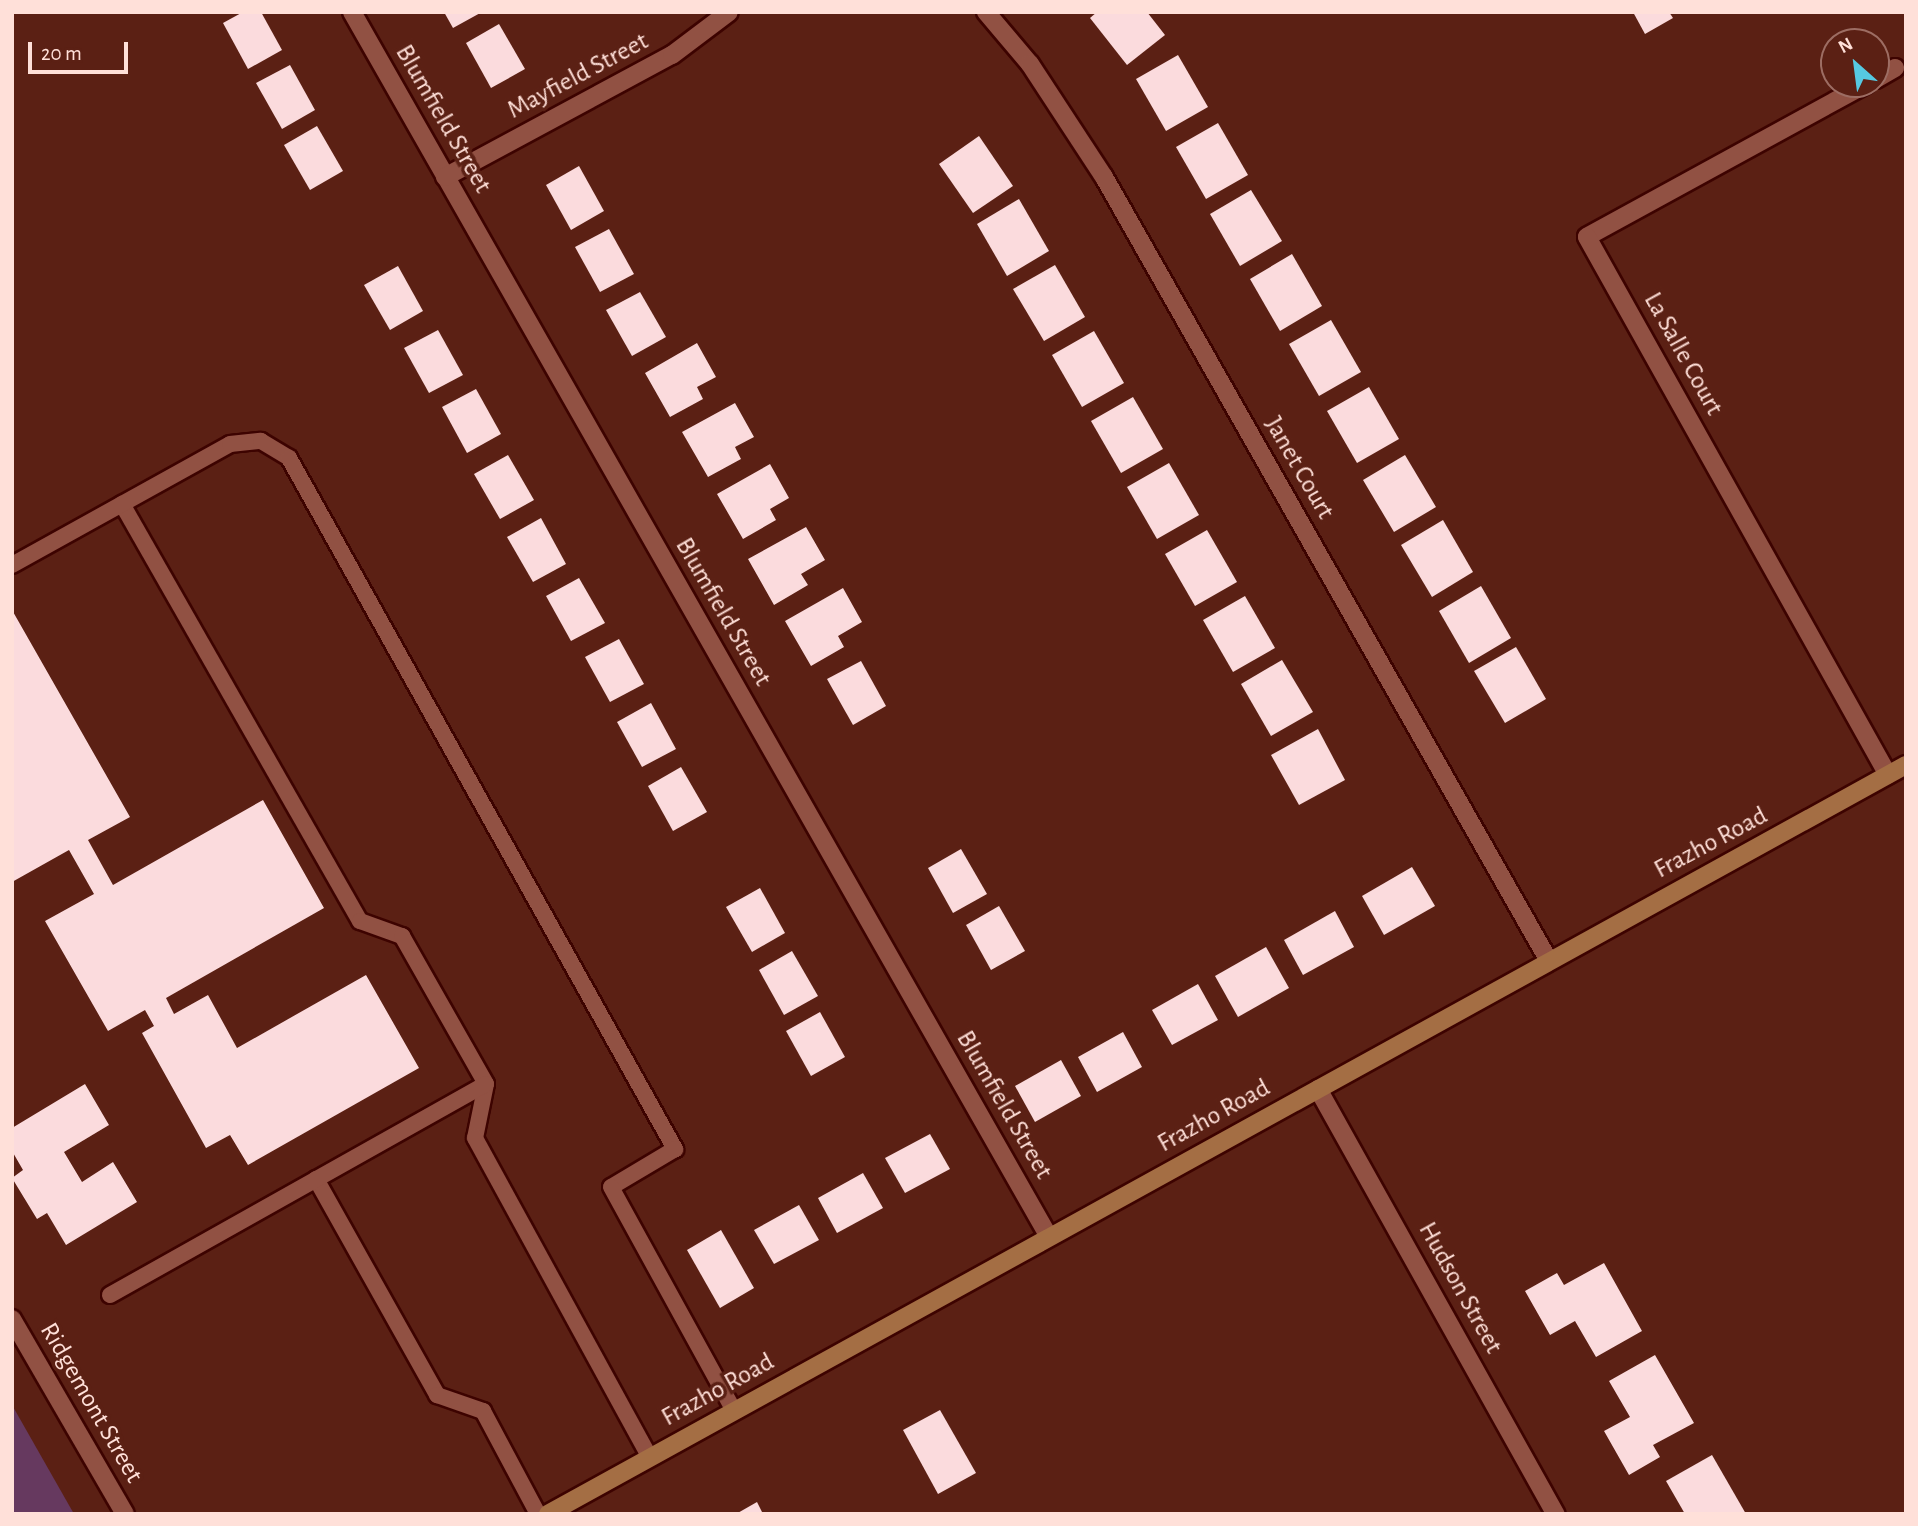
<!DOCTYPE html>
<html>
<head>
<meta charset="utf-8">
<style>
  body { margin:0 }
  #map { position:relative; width:1918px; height:1526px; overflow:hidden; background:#5b2014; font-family:"Alegreya Sans",sans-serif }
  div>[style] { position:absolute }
  .green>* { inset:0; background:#66395f }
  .building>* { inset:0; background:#fbdbdd }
  .roads { filter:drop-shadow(2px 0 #3d0300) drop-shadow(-2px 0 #3d0300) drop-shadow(0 2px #3d0300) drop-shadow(0 -2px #3d0300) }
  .lane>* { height:16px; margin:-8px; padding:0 8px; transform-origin:8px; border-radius:8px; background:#915143 }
  .street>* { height:18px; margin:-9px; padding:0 9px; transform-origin:9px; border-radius:9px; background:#915143 }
  .secondary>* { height:18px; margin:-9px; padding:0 9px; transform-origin:9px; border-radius:9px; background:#a46e44 }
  span { translate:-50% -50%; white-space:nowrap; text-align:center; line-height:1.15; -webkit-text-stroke:7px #5b2014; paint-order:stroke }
  .street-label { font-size:26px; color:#ffe0d9 }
  .frame { position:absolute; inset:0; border:14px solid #ffe0d9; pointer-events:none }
  .north { position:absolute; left:1820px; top:28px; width:70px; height:70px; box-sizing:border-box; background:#5b2014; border:2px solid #9d6d63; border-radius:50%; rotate:332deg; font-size:19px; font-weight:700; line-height:28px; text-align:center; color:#ffe0d9 }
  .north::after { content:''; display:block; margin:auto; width:24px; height:32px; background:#56c9e1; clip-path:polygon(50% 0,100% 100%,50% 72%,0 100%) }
  .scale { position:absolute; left:28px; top:42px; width:100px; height:32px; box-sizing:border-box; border:4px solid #ffe0d9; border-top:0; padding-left:9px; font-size:21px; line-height:24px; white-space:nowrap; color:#ffe0d9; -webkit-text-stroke:5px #5b2014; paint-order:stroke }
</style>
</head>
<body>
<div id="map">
  <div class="green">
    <div style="clip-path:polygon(12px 1405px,74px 1514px,12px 1514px)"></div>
  </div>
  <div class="building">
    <div style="clip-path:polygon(243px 12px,261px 12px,282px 50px,248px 69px,223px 23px)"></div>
    <div style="clip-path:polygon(444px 12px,482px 12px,453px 28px)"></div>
    <div style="clip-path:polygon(1097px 12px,1147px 12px,1165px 35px,1127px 65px,1090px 18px)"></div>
    <div style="clip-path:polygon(1633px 12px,1669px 12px,1673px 18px,1645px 34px)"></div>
    <div style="clip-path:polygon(499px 24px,525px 69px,491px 88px,466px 43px)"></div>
    <div style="clip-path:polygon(1178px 55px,1208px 107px,1166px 131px,1136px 79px)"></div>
    <div style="clip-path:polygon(290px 65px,315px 110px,282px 129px,256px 83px)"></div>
    <div style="clip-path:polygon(1218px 123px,1248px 175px,1206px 199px,1176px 147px)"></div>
    <div style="clip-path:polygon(317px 126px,343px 171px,310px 190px,284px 145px)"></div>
    <div style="clip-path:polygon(979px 136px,1013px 186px,973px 213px,939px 164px)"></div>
    <div style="clip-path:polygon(579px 166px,604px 211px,571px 230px,546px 185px)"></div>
    <div style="clip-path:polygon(1251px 190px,1282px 241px,1240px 266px,1210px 214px)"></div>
    <div style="clip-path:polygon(1019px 199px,1049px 251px,1007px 276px,977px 224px)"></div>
    <div style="clip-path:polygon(609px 229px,634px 274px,600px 292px,575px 247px)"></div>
    <div style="clip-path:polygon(1292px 254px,1322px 306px,1280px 331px,1250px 279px)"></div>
    <div style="clip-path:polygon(1055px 265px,1085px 317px,1044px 341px,1013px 289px)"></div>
    <div style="clip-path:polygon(398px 266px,423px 311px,390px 330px,364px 285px)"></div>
    <div style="clip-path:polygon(640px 292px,666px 337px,632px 356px,606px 310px)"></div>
    <div style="clip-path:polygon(1331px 320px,1361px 372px,1319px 396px,1289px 344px)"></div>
    <div style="clip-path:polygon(438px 330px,463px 375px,429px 393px,404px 348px)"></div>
    <div style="clip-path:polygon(1094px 331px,1124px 383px,1082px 407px,1052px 355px)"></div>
    <div style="clip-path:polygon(697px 343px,716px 377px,697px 387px,703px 399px,670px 417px,645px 373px)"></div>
    <div style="clip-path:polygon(1369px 387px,1399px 439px,1357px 463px,1327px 411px)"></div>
    <div style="clip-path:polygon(476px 389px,501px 434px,467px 453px,442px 407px)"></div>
    <div style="clip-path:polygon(1133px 397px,1163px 449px,1121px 473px,1091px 421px)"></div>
    <div style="clip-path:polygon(735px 403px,754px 437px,735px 447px,741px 459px,708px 477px,682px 432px)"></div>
    <div style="clip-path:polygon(508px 455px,534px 500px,500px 519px,474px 474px)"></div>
    <div style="clip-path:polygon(1405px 455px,1436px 507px,1394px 532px,1363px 480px)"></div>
    <div style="clip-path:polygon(1169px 463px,1199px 515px,1157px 539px,1127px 487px)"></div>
    <div style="clip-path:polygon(770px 464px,789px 498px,770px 509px,776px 520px,743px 539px,717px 494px)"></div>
    <div style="clip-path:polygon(541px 518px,566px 564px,533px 582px,507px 537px)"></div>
    <div style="clip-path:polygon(1443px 520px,1473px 572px,1432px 597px,1401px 545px)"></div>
    <div style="clip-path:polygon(806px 527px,825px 560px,801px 574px,808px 585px,774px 605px,748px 559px)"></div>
    <div style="clip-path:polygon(1207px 530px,1237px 582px,1195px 606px,1165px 554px)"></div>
    <div style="clip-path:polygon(579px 578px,605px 623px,571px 641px,546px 596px)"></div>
    <div style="clip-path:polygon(1481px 586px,1511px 638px,1469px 663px,1439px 611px)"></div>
    <div style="clip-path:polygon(843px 588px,862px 622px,838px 636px,844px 647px,811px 666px,785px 621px)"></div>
    <div style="clip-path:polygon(1245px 596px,1275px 648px,1233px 672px,1203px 620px)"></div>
    <div style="clip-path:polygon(12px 610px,130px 817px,88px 840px,113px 885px,263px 800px,324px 908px,166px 998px,174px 1014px,208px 995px,237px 1048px,366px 975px,419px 1068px,248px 1165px,230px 1135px,206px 1148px,142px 1033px,154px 1026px,145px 1010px,108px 1031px,45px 921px,94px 894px,69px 850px,12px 882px)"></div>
    <div style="clip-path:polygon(619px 639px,644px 684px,610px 702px,585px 657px)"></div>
    <div style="clip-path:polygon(1516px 647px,1546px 699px,1505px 723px,1474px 671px)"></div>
    <div style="clip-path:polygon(1282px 660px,1313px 712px,1271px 736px,1241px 684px)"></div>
    <div style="clip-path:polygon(861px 661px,886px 706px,853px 725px,827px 679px)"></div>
    <div style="clip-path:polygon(651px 703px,676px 749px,642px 767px,617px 722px)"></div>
    <div style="clip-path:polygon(1318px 729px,1345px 780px,1299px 805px,1271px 755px)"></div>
    <div style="clip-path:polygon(681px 767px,707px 812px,673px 831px,648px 786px)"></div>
    <div style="clip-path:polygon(961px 849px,987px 894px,953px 913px,928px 868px)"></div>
    <div style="clip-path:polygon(1412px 867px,1435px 906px,1384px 935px,1362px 896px)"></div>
    <div style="clip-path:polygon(760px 888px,785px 933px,752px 952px,726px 907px)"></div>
    <div style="clip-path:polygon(999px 906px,1025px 951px,991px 970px,966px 925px)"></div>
    <div style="clip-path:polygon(1335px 911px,1354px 947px,1303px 975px,1284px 940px)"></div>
    <div style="clip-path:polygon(1266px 947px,1289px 988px,1238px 1017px,1215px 976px)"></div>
    <div style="clip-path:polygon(792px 951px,818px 996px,784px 1015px,759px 970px)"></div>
    <div style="clip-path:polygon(1198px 984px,1218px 1020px,1172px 1045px,1152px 1010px)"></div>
    <div style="clip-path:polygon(820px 1012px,845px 1057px,811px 1076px,786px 1031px)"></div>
    <div style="clip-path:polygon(1123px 1032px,1142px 1067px,1097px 1092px,1078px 1057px)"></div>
    <div style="clip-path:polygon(1061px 1060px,1081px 1096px,1035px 1122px,1015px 1086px)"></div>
    <div style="clip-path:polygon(85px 1084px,109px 1125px,64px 1152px,82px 1182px,113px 1162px,137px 1202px,66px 1245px,47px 1213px,37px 1219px,12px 1178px,23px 1170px,12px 1151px,12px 1128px)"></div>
    <div style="clip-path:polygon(930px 1134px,950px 1169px,905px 1193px,885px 1158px)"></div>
    <div style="clip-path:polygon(863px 1173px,883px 1208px,837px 1233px,818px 1198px)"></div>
    <div style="clip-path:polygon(799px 1205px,819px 1240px,774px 1264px,754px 1230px)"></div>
    <div style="clip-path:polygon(721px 1230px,754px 1288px,720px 1308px,687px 1250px)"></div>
    <div style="clip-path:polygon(1604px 1263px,1642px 1331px,1596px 1357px,1575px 1321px,1550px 1335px,1525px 1291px,1557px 1273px,1564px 1285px)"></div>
    <div style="clip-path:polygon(1655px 1355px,1694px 1423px,1653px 1445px,1660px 1457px,1629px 1475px,1604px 1431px,1630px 1417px,1609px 1381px)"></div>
    <div style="clip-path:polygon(940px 1410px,976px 1473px,938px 1494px,903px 1430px)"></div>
    <div style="clip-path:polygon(1712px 1455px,1746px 1514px,1685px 1514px,1666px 1481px)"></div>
    <div style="clip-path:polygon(757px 1502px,763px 1514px,736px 1514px)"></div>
  </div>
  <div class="roads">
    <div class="lane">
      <div style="left:122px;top:504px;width:480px;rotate:60.3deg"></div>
      <div style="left:360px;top:921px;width:45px;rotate:19.7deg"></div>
      <div style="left:402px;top:936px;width:170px;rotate:60.4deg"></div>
      <div style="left:486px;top:1084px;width:55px;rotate:101.5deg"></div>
      <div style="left:475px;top:1138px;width:364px;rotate:61.3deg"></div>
      <div style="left:12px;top:565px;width:249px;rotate:-29deg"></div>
      <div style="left:230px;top:444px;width:31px;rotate:-6deg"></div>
      <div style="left:261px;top:441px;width:33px;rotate:31deg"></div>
      <div style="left:289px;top:458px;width:792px;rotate:60.81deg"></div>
      <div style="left:675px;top:1149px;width:74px;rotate:149.3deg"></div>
      <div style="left:611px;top:1187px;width:256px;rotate:61.2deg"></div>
      <div style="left:316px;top:1179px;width:248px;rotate:60.7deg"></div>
      <div style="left:437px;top:1395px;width:49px;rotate:19.2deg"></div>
      <div style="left:483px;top:1411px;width:117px;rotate:61.9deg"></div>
      <div style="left:110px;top:1295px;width:431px;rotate:-29.3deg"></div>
    </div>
    <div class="street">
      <div style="left:352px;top:12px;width:1409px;rotate:60.36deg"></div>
      <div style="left:986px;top:12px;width:68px;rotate:49.8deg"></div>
      <div style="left:1030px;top:64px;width:135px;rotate:56.8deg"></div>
      <div style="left:1104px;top:177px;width:901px;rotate:60.42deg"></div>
      <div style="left:1876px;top:79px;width:22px;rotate:-30deg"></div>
      <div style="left:1866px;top:84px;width:318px;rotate:151.3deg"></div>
      <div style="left:1587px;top:237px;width:616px;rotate:60.77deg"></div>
      <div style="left:445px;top:177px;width:258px;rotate:-28.3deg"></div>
      <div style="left:672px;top:55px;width:71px;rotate:-37deg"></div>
      <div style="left:1318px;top:1089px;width:487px;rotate:60.8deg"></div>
      <div style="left:12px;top:1319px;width:225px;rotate:59.9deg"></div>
    </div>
    <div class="secondary">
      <div style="left:548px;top:1514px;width:1551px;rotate:-28.88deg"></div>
    </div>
  </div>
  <div class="street-label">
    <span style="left:578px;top:76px;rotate:-28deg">Mayfield Street</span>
    <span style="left:443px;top:119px;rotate:60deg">Blumfield Street</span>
    <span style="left:1683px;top:354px;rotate:61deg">La Salle Court</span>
    <span style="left:1299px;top:468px;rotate:60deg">Janet Court</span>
    <span style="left:723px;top:612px;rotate:60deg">Blumfield Street</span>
    <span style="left:1711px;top:843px;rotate:-28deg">Frazho Road</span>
    <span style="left:1004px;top:1105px;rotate:60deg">Blumfield Street</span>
    <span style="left:1214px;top:1116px;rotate:-29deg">Frazho Road</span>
    <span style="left:1460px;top:1288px;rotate:61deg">Hudson Street</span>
    <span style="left:718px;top:1390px;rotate:-29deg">Frazho Road</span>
    <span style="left:91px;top:1403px;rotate:60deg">Ridgemont Street</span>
  </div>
  <div class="frame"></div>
  <div class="north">N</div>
  <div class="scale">20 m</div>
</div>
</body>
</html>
